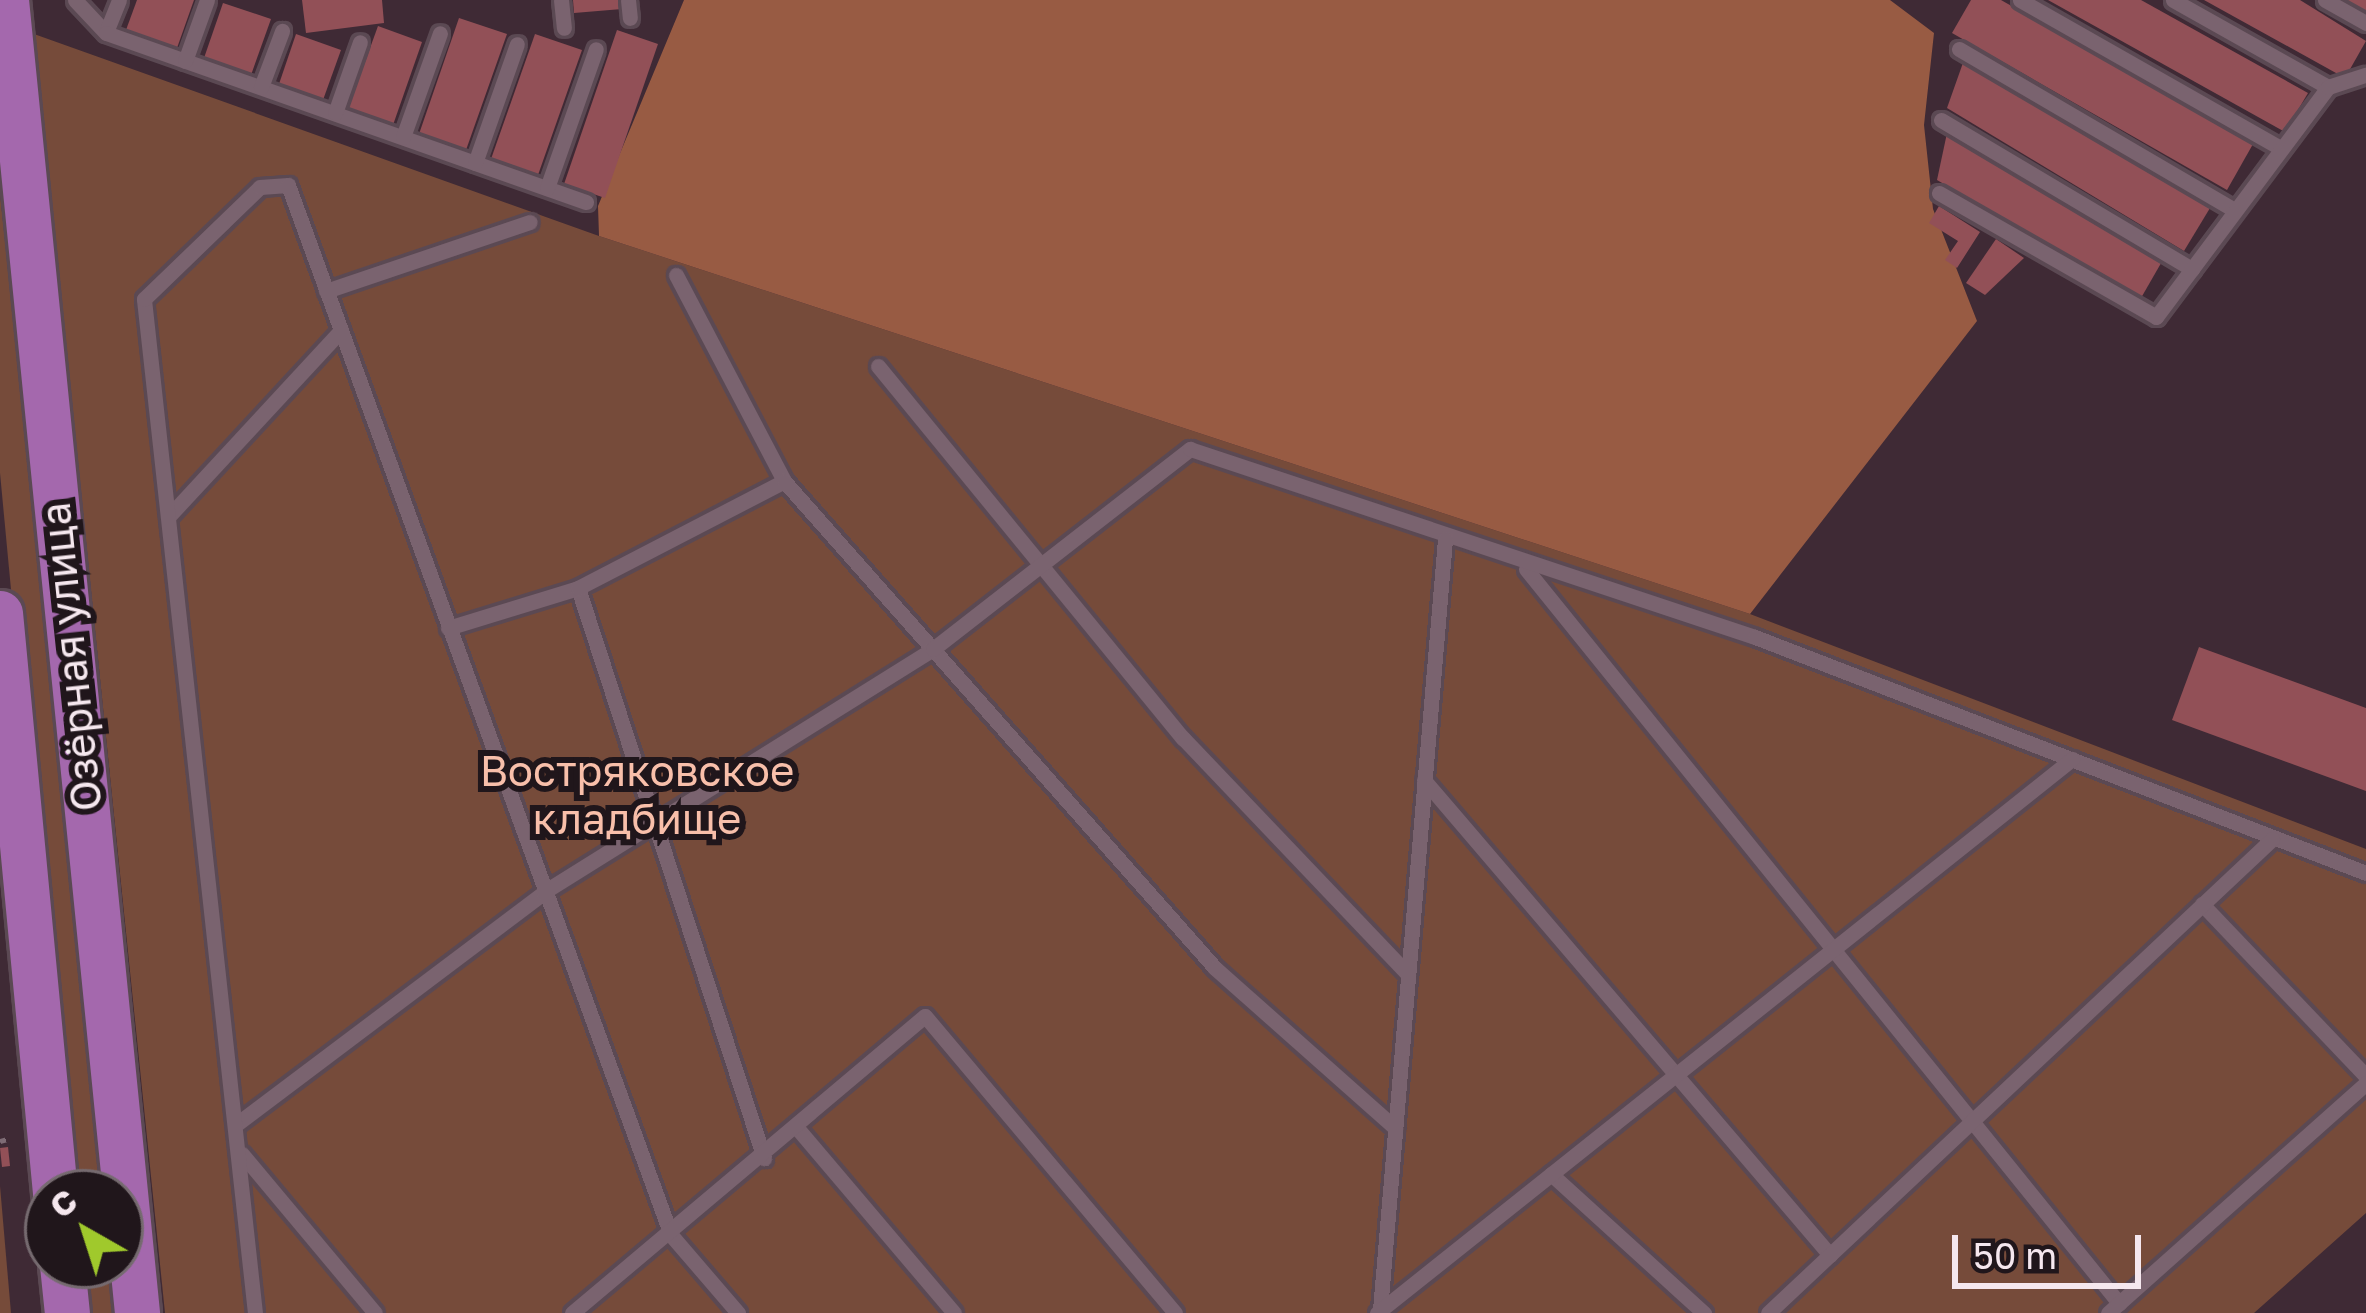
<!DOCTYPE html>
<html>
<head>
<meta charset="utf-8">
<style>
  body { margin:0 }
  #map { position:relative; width:2366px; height:1313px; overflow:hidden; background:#3f2a35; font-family:"Golos Text",sans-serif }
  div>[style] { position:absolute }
  .green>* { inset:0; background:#764b3a }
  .forest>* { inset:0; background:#985b43 }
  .building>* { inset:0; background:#925057 }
  .path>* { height:4.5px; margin-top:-2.25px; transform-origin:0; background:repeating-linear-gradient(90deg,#7e6c75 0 6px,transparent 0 12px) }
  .roads { filter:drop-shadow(3px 0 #5b4953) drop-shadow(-3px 0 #5b4953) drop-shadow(0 3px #5b4953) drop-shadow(0 -3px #5b4953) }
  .service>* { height:15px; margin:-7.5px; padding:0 7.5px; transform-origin:7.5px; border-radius:7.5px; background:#7a636f }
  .primary>* { height:45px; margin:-22.5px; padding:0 22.5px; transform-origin:22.5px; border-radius:22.5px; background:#a468ad }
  span { translate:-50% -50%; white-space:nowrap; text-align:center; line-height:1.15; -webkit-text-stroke:12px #20161b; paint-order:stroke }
  .street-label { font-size:42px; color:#f5e7ee }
  .park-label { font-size:42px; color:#f8bfaa }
  .north { position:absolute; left:24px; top:1169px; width:120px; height:120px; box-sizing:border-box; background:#20161b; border:3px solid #756a6f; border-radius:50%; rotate:321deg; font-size:33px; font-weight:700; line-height:48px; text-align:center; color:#f5e7ee }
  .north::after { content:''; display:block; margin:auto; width:42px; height:54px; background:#a0c92c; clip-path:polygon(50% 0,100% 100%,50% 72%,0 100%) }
  .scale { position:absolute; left:1952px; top:1235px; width:189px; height:54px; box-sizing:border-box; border:6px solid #f5e7ee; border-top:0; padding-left:15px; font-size:36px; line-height:42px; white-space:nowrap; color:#f5e7ee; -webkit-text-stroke:9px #20161b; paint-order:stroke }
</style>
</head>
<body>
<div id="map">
  <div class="green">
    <div style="clip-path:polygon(34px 34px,599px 236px,1750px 614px,2366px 849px,2366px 1213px,2254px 1313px,165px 1313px)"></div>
    <div style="clip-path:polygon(0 193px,41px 576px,101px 1193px,68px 1193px,0 473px)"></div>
    <div style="clip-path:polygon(0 1186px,11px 1313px,0 1313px)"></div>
    <div style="clip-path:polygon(75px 1265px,108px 1265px,113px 1313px,80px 1313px)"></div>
  </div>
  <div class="forest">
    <div style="clip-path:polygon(684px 0,1890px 0,1934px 33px,1924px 125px,1933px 209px,1977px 321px,1750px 614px,599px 236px,598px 206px)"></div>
  </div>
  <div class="building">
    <div style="clip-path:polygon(137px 0,194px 0,177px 48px,126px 30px)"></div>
    <div style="clip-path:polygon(302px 0,382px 0,384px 23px,306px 33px)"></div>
    <div style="clip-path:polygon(573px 0,621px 0,622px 9px,574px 13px)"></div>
    <div style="clip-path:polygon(1971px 0,2001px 0,2253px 144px,2227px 190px,1952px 33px)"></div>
    <div style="clip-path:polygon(2048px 0,2141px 0,2308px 93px,2285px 132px)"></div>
    <div style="clip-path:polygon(2204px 0,2300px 0,2366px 41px,2345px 78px)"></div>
    <div style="clip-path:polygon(2343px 0,2366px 0,2366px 13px)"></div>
    <div style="clip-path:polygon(223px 3px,271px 19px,251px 75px,204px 58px)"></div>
    <div style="clip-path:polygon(459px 18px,507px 34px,466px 150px,419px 134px)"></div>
    <div style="clip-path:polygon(378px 26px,422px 42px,393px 125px,348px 109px)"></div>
    <div style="clip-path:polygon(617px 30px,658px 44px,605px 198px,564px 184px)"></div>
    <div style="clip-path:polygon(296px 34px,341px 50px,323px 100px,279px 84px)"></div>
    <div style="clip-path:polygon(535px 34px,582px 50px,538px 175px,491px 159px)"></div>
    <div style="clip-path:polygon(1964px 60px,2210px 208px,2184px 251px,1947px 108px)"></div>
    <div style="clip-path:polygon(1947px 133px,2164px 258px,2141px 298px,1937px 180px)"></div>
    <div style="clip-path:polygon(1939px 206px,1980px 232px,1957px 268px,1945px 260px,1958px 241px,1929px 223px)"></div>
    <div style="clip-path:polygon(1996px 239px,2024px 258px,1985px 295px,1966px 283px)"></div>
    <div style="clip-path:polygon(2199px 647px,2366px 708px,2366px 791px,2172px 720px)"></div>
    <div style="clip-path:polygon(8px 1147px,10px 1166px,2px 1167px,0 1148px)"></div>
  </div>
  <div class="path">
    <div style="left:0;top:1141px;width:11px;rotate:-15deg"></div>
  </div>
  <div class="roads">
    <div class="service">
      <div style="left:75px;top:0;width:45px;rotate:46.8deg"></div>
      <div style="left:119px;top:0;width:35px;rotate:112deg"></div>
      <div style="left:106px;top:33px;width:509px;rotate:19.4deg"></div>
      <div style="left:561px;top:0;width:28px;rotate:84deg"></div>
      <div style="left:628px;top:0;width:18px;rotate:84deg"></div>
      <div style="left:2020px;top:0;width:299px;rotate:29.6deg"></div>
      <div style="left:2173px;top:0;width:178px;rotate:29.3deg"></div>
      <div style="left:2325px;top:0;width:47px;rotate:29.3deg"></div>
      <div style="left:1959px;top:49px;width:319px;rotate:30.3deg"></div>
      <div style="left:185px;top:61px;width:65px;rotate:-70.2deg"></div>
      <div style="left:261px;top:87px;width:60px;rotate:-69.4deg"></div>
      <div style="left:335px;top:113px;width:75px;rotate:-70.6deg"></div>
      <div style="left:1941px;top:120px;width:292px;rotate:30.7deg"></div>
      <div style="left:403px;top:137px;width:110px;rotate:-70.4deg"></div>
      <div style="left:475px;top:163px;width:126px;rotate:-70.6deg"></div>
      <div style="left:547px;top:188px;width:147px;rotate:-70.6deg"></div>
      <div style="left:1939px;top:193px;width:250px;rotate:29.7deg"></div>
      <div style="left:2156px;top:317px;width:287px;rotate:-53.2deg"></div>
      <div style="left:2328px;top:87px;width:40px;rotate:-18deg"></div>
      <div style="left:676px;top:275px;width:233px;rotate:62.3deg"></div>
      <div style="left:326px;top:291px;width:215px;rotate:-18.7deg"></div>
      <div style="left:878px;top:366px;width:481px;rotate:50.7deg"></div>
      <div style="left:1183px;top:738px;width:326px;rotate:46.4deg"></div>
      <div style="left:169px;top:516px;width:253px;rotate:-47.2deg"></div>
      <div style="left:1526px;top:569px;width:944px;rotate:51.07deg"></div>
      <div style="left:578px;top:588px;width:600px;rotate:71.93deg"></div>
      <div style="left:448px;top:628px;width:136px;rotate:-17.1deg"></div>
      <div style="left:578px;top:588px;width:232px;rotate:-27.4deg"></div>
      <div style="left:784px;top:481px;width:650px;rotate:48.49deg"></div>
      <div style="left:1215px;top:968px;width:241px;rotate:41.6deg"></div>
      <div style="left:1424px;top:780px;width:625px;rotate:49.48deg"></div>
      <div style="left:2202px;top:904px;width:238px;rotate:46.4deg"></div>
      <div style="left:238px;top:1123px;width:383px;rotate:-37deg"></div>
      <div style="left:544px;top:892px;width:459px;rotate:-32deg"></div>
      <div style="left:933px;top:649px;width:326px;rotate:-37.9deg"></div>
      <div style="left:1190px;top:449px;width:595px;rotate:18.4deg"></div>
      <div style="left:1755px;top:637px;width:655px;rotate:21.12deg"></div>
      <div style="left:798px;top:1129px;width:241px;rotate:49.7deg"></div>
      <div style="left:242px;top:1154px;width:207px;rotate:50.1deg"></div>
      <div style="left:1551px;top:1174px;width:207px;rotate:42.3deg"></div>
      <div style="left:1380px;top:1310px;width:774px;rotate:-85.18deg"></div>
      <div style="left:255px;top:1313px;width:1020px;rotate:-96.25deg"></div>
      <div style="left:144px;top:299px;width:161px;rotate:-44deg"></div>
      <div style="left:260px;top:187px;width:28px;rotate:-4deg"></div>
      <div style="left:288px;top:185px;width:1118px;rotate:69.96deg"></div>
      <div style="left:671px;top:1235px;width:103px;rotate:49.3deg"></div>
      <div style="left:572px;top:1313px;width:461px;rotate:-40.1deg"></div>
      <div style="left:925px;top:1016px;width:388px;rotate:49.9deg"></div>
      <div style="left:1377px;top:1313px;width:889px;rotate:-38.56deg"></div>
      <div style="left:1768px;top:1313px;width:692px;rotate:-43.24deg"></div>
      <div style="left:2108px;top:1313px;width:346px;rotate:-41.7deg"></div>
    </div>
    <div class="primary">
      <div style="left:6px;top:0;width:1320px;rotate:84.3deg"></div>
      <div style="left:0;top:613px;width:583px;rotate:84.58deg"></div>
      <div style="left:62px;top:1265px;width:48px;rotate:84.1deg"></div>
    </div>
  </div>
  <div class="street-label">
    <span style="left:70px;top:657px;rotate:-96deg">Озёрная улица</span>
  </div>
  <div class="park-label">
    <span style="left:637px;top:794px">Востряковское<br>кладбище</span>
  </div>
  <div class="north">С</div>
  <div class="scale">50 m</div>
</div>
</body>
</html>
